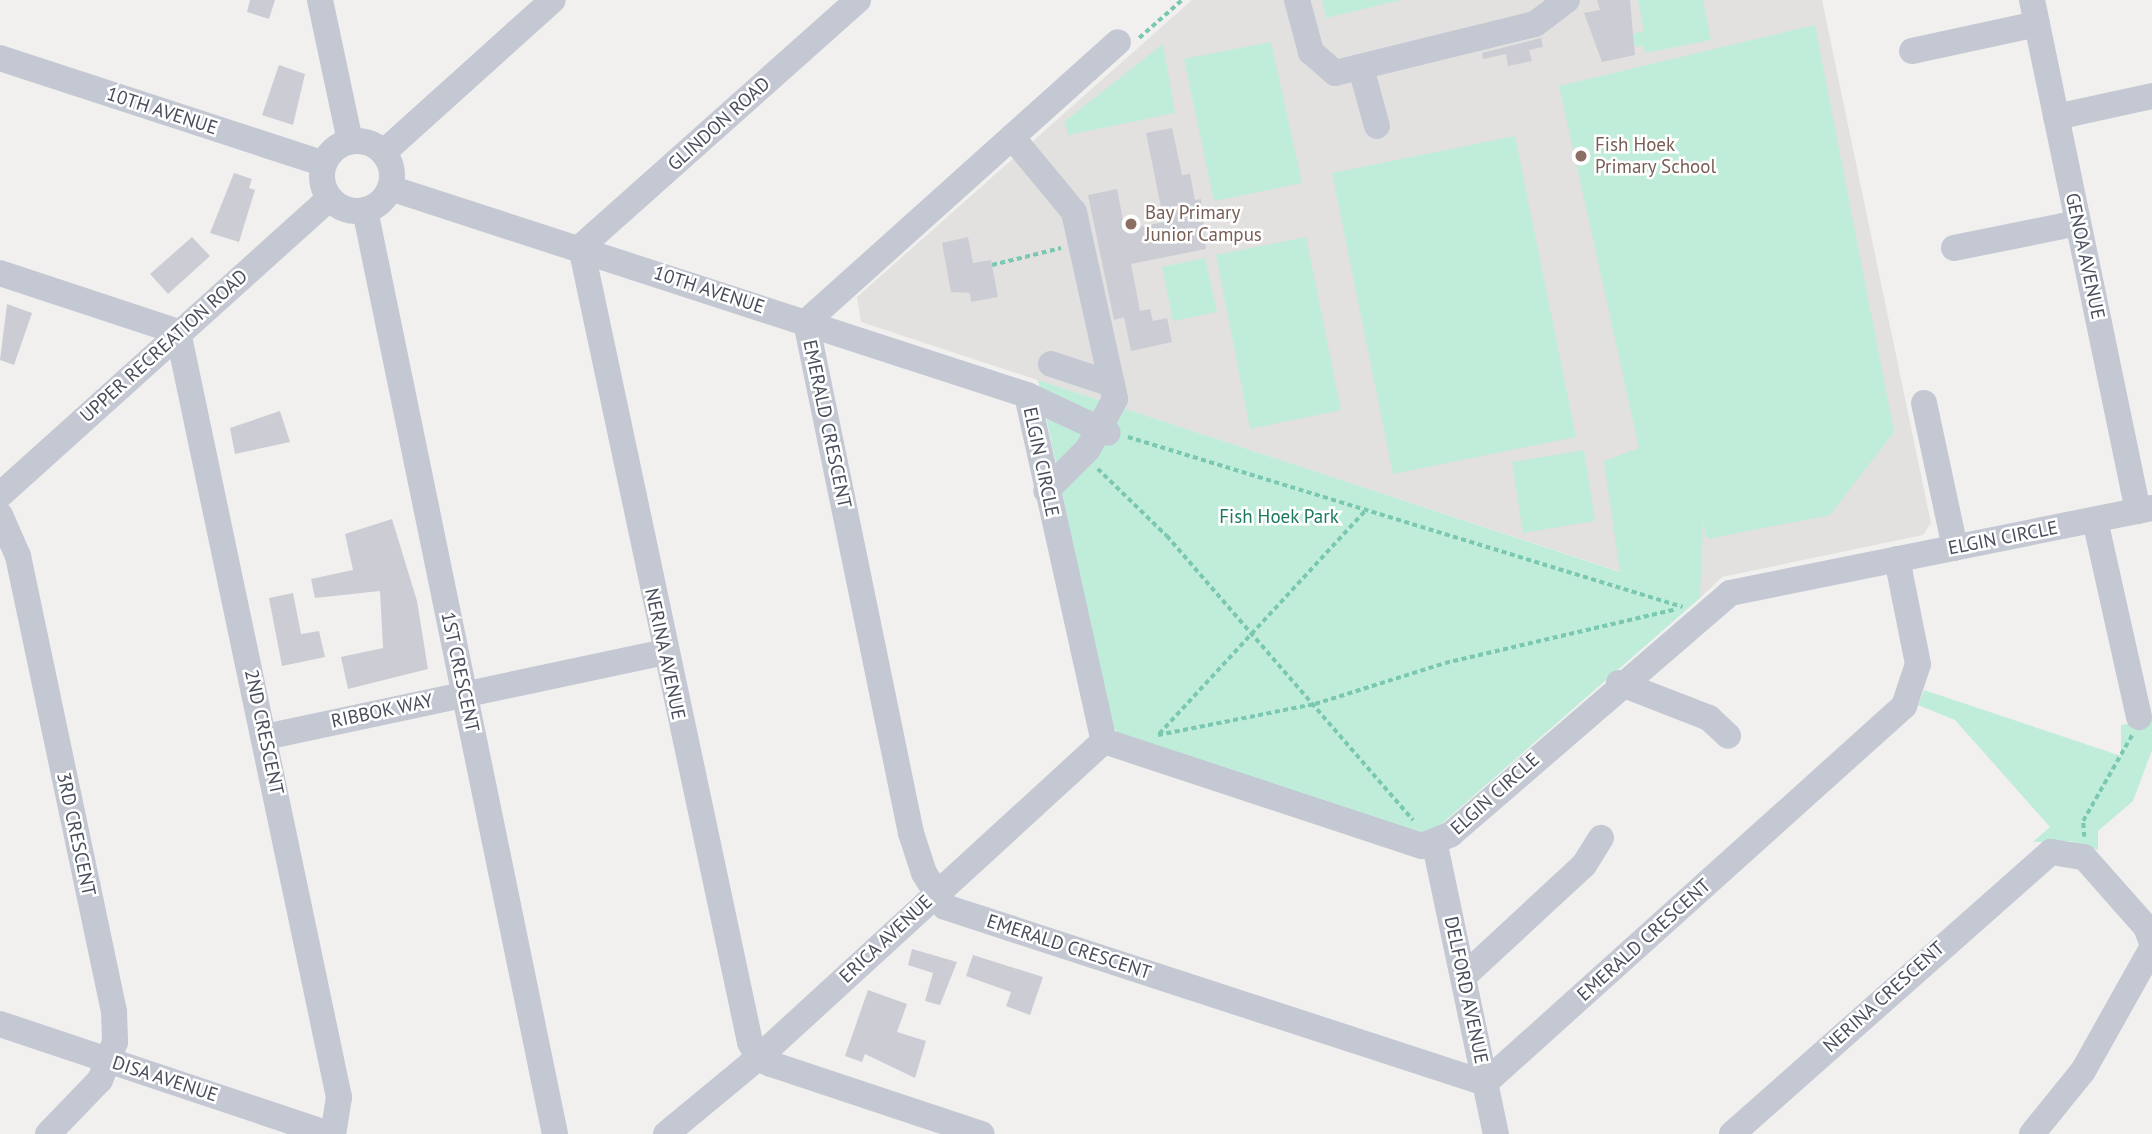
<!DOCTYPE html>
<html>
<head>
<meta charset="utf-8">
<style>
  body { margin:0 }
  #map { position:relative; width:2152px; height:1134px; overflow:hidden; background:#f1f0ef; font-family:"PT Sans",sans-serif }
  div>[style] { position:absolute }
  .education>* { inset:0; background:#e2e1e0 }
  .green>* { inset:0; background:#c0ecda }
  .building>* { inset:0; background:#cccdd4 }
  .path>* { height:3.5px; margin-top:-1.75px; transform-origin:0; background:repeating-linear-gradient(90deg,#7ac8b2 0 5px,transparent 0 8.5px) }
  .minor>* { height:26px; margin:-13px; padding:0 13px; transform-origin:13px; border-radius:13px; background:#c3c8d3 }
  .minor>.ring { margin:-13px; padding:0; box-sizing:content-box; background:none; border:26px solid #c3c8d3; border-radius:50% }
  .dots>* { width:19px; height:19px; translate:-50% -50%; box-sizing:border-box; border:4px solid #fff; border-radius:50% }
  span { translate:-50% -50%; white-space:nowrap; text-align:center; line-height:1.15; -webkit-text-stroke:5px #fff; paint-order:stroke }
  .street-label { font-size:19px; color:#484e5b }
  .education-label { font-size:19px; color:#785e54 }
  .left { translate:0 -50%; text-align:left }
  .park-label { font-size:19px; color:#1c795d }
</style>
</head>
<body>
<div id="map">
  <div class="education">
    <div style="clip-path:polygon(1192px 0,1822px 0,1931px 523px,1923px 535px,1722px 577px,1700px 598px,861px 322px,857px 297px)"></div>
  </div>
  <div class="green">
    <div style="clip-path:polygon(1322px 0,1401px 0,1326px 18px)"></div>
    <div style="clip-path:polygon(1638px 0,1703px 0,1711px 40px,1645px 53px,1644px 46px,1635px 47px,1632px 34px,1644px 31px)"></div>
    <div style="clip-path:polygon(1815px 25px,1894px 432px,1830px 515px,1707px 539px,1703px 521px,1700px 598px,1438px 827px,1419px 834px,1128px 743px,1112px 726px,1038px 380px,1620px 572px,1604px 461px,1639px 448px,1559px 86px)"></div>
    <div style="clip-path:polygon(1271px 42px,1302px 183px,1214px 201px,1184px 59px)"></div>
    <div style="clip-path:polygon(1163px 44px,1175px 113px,1068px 135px,1065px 121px)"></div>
    <div style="clip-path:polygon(1515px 136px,1576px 437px,1393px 474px,1332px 173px)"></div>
    <div style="clip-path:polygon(1306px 237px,1341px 410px,1250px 429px,1216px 255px)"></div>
    <div style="clip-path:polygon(1205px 258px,1217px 312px,1173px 321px,1162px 267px)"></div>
    <div style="clip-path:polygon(1584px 450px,1595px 521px,1523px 533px,1512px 462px)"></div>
    <div style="clip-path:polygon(1924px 690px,2121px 756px,2121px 725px,2152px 719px,2152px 750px,2133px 801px,2098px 831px,2098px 850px,2070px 841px,2033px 842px,2050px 827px,1955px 720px,1918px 705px)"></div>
  </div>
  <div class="building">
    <div style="clip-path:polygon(250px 0,275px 0,269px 19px,247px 12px)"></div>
    <div style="clip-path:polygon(1597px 0,1630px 0,1635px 55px,1602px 62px,1584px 13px,1600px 10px)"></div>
    <div style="clip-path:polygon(1541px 38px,1543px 47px,1529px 50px,1532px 61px,1508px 66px,1506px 54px,1483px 59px,1482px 53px)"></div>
    <div style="clip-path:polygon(279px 65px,305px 74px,293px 125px,262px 115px)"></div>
    <div style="clip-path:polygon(1172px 128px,1182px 175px,1190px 174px,1195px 200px,1201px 199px,1206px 249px,1131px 264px,1140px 311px,1150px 309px,1153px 321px,1167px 318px,1172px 342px,1131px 351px,1124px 317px,1114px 320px,1088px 195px,1117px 189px,1125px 230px,1164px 222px,1146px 133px)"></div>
    <div style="clip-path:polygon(234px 173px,252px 179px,249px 188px,255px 190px,239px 242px,210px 233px)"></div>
    <div style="clip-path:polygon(192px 237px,210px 256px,168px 294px,150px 274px)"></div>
    <div style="clip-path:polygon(968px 237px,973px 263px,991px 260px,998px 297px,971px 302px,970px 293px,951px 292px,942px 243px)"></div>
    <div style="clip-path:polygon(7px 304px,32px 313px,14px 365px,0 360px)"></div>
    <div style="clip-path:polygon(280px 411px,290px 442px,235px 454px,230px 428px)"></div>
    <div style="clip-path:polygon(392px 519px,417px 601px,428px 669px,348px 689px,341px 657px,383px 648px,380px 591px,315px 598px,311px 579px,353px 570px,345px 534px)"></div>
    <div style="clip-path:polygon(293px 593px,301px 634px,319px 631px,325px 657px,282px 666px,269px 598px)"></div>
    <div style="clip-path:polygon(912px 949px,957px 962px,940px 1005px,925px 1001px,933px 973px,908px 965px)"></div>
    <div style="clip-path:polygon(973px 955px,1043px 977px,1030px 1015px,1006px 1006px,1011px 992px,966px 976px)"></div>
    <div style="clip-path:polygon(868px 990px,907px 1004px,897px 1032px,926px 1041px,915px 1078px,865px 1054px,862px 1062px,845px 1056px)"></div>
  </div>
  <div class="path">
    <div style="left:1139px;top:38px;width:57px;rotate:-41.5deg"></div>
    <div style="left:992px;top:265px;width:71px;rotate:-13.8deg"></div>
    <div style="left:1128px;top:437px;width:580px;rotate:17.03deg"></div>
    <div style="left:1098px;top:469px;width:96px;rotate:44.2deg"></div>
    <div style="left:1167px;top:536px;width:376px;rotate:49.1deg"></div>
    <div style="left:1159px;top:734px;width:305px;rotate:-47.3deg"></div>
    <div style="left:1158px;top:735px;width:160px;rotate:-11.2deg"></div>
    <div style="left:1315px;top:704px;width:136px;rotate:-17.5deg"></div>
    <div style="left:1445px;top:663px;width:238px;rotate:-13.1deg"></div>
    <div style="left:2084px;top:837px;width:16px;rotate:-94deg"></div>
    <div style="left:2083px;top:821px;width:99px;rotate:-60.3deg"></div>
  </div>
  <div class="minor">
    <div style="left:320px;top:0;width:144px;rotate:78deg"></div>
    <div style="left:858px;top:0;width:371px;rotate:138.3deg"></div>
    <div style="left:581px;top:247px;width:813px;rotate:78deg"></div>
    <div style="left:750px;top:1042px;width:18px;rotate:63deg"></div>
    <div style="left:758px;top:1058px;width:14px;rotate:25deg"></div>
    <div style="left:771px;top:1064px;width:222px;rotate:18.4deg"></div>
    <div style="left:1297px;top:0;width:54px;rotate:74.9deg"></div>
    <div style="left:1311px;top:52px;width:32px;rotate:41deg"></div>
    <div style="left:1335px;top:73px;width:206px;rotate:-13.8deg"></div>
    <div style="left:1535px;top:24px;width:40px;rotate:-37deg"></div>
    <div style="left:2032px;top:0;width:522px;rotate:78.28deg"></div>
    <div style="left:1912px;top:51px;width:128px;rotate:-12.2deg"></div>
    <div style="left:0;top:58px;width:341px;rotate:18.1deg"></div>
    <div style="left:1361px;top:68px;width:60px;rotate:74.6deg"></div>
    <div style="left:2056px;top:117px;width:98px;rotate:-12.3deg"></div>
    <div style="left:1012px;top:137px;width:97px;rotate:50.4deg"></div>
    <div style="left:1074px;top:212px;width:191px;rotate:77.6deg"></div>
    <div style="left:1115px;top:399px;width:57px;rotate:118.4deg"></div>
    <div style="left:1088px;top:449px;width:59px;rotate:135deg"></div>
    <div class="ring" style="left:322px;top:141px;width:44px;height:44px"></div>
    <div style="left:384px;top:152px;width:227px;rotate:-42deg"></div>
    <div style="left:390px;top:188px;width:670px;rotate:18deg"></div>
    <div style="left:1027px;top:395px;width:89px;rotate:25.1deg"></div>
    <div style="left:365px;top:210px;width:943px;rotate:78.38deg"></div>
    <div style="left:1954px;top:248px;width:126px;rotate:-11.4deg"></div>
    <div style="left:0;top:273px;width:188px;rotate:18.3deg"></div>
    <div style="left:178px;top:332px;width:782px;rotate:78.12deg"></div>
    <div style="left:339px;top:1097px;width:37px;rotate:99deg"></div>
    <div style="left:806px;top:322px;width:522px;rotate:78.39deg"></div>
    <div style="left:911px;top:833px;width:42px;rotate:72deg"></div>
    <div style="left:924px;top:873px;width:40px;rotate:58deg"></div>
    <div style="left:945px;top:907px;width:568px;rotate:18.05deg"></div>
    <div style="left:1485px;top:1083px;width:564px;rotate:-41.98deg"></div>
    <div style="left:1904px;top:706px;width:44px;rotate:-71.6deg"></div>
    <div style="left:1918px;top:664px;width:107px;rotate:-101.3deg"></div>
    <div style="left:806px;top:322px;width:419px;rotate:-41.9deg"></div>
    <div style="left:1051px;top:364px;width:64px;rotate:18.2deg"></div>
    <div style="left:1027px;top:395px;width:354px;rotate:77.5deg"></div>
    <div style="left:1104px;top:741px;width:335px;rotate:18.3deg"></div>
    <div style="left:1422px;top:846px;width:31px;rotate:-22deg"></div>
    <div style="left:1451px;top:834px;width:369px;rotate:-40.8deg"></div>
    <div style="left:1730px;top:593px;width:430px;rotate:-11.4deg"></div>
    <div style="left:1924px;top:403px;width:148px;rotate:77.9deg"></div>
    <div style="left:0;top:495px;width:444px;rotate:-42deg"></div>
    <div style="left:0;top:515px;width:45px;rotate:66.3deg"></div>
    <div style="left:18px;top:556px;width:466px;rotate:78.1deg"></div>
    <div style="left:114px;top:1012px;width:30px;rotate:88deg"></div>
    <div style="left:115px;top:1042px;width:41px;rotate:111.5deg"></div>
    <div style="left:100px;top:1080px;width:75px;rotate:133.9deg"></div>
    <div style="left:2095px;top:520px;width:202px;rotate:77.4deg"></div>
    <div style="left:1619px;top:683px;width:97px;rotate:21.3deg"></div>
    <div style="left:1709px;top:718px;width:26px;rotate:43deg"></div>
    <div style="left:265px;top:737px;width:409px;rotate:-12deg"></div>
    <div style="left:1435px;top:845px;width:295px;rotate:78.1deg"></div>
    <div style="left:1463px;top:977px;width:165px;rotate:-42.8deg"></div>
    <div style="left:1584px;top:865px;width:32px;rotate:-58deg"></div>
    <div style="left:0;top:1024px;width:347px;rotate:18.5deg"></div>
    <div style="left:666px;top:1134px;width:119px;rotate:-39.6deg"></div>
    <div style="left:758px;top:1058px;width:469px;rotate:-42.5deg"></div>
    <div style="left:1732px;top:1134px;width:426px;rotate:-41.5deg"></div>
    <div style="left:2051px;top:852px;width:33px;rotate:9deg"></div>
    <div style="left:2084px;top:857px;width:94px;rotate:48.5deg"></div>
    <div style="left:2146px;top:927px;width:17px;rotate:69deg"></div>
    <div style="left:2032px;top:1134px;width:81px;rotate:-51deg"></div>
    <div style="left:2083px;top:1071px;width:141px;rotate:-60.7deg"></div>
  </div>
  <div class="dots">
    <div style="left:1581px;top:156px;background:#8d6e63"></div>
    <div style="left:1131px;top:224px;background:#8d6e63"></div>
  </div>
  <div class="street-label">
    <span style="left:162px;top:111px;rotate:18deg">10TH AVENUE</span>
    <span style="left:719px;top:124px;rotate:-42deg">GLINDON ROAD</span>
    <span style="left:2085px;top:256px;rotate:78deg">GENOA AVENUE</span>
    <span style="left:709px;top:290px;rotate:18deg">10TH AVENUE</span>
    <span style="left:164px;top:346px;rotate:-42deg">UPPER RECREATION ROAD</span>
    <span style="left:827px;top:424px;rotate:78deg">EMERALD CRESCENT</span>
    <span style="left:1041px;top:462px;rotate:78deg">ELGIN CIRCLE</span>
    <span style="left:2003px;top:538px;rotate:-11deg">ELGIN CIRCLE</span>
    <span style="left:665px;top:654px;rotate:78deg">NERINA AVENUE</span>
    <span style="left:460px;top:672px;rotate:78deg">1ST CRESCENT</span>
    <span style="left:382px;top:711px;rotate:-12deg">RIBBOK WAY</span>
    <span style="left:264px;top:732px;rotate:78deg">2ND CRESCENT</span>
    <span style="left:1495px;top:794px;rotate:-42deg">ELGIN CIRCLE</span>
    <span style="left:76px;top:834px;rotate:78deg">3RD CRESCENT</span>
    <span style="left:886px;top:939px;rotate:-43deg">ERICA AVENUE</span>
    <span style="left:1644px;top:940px;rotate:-42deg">EMERALD CRESCENT</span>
    <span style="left:1069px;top:947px;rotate:18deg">EMERALD CRESCENT</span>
    <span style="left:1466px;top:990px;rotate:78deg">DELFORD AVENUE</span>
    <span style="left:1884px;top:997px;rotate:-42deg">NERINA CRESCENT</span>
    <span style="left:165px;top:1079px;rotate:18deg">DISA AVENUE</span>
  </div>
  <div class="education-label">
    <span class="left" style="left:1595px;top:156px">Fish Hoek<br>Primary School</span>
    <span class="left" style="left:1145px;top:224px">Bay Primary<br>Junior Campus</span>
  </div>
  <div class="park-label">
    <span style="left:1279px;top:517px">Fish Hoek Park</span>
  </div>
</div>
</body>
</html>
